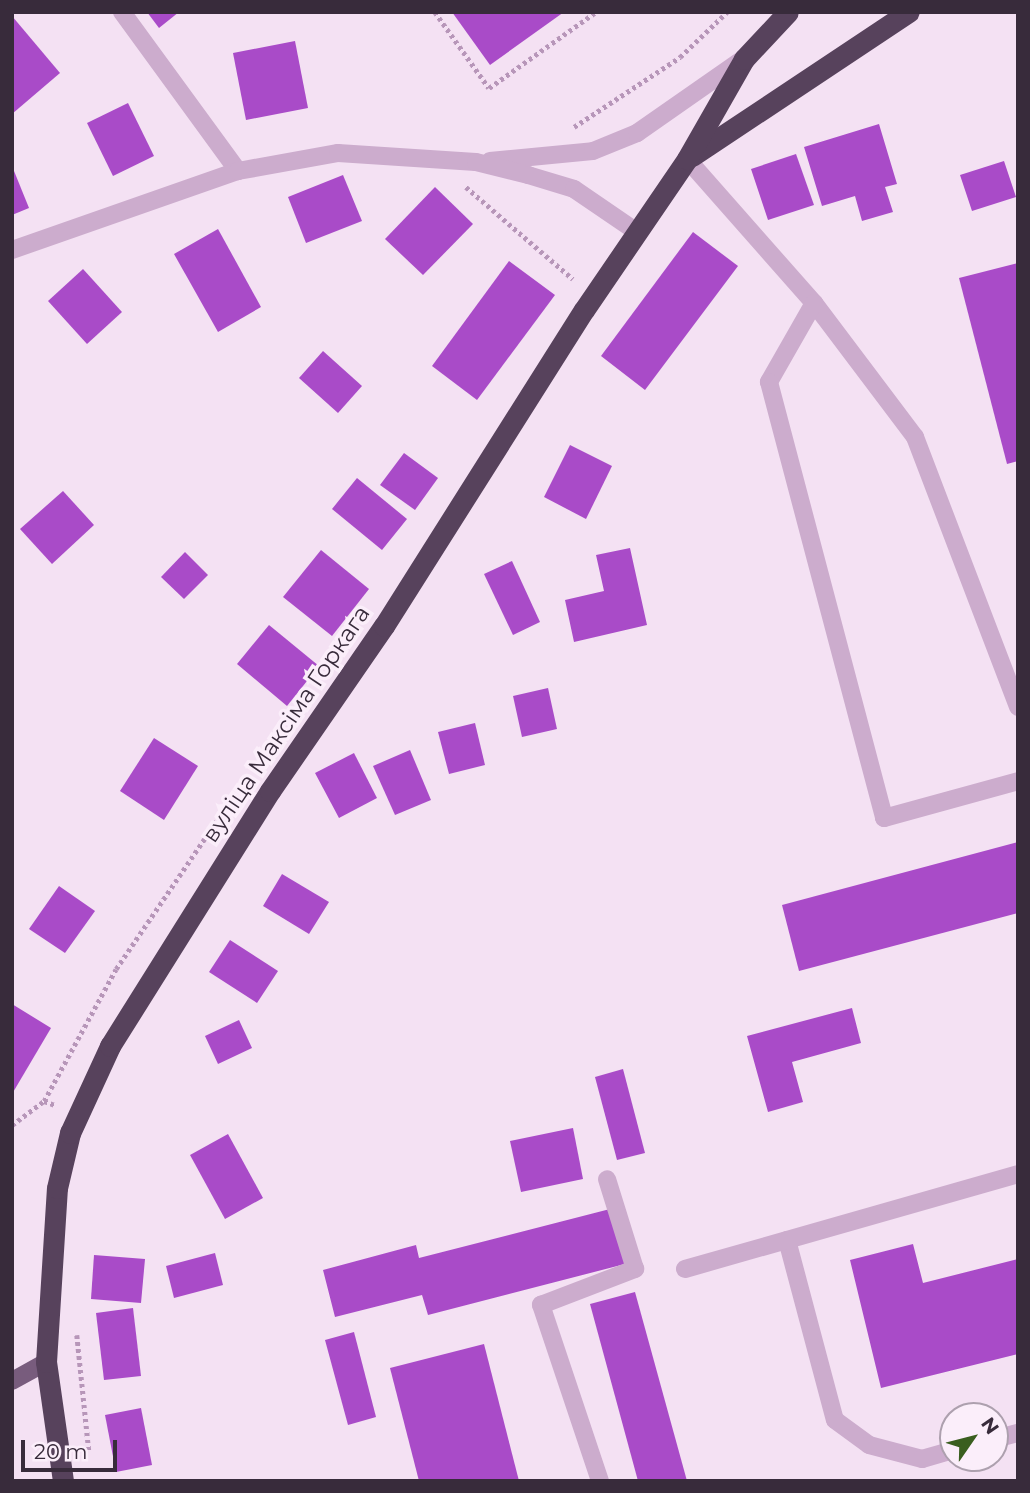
<!DOCTYPE html>
<html>
<head>
<meta charset="utf-8">
<style>
  body { margin:0 }
  #map { position:relative; width:1030px; height:1493px; overflow:hidden; background:#f4e1f3; font-family:Montserrat,sans-serif }
  div>[style] { position:absolute }
  .building>* { inset:0; background:#a94bc8 }
  .path>* { height:4.5px; margin-top:-2.25px; transform-origin:0; background:repeating-linear-gradient(90deg,#b796b9 0 3.5px,transparent 0 7px) }
  .minor>* { height:18px; margin:-9px; padding:0 9px; transform-origin:9px; border-radius:9px; background:#ccaccd }
  .major>* { height:18px; margin:-9px; padding:0 9px; transform-origin:9px; border-radius:9px; background:#785c7d }
  .highway>* { height:21px; margin:-10.5px; padding:0 10.5px; transform-origin:10.5px; border-radius:10.5px; background:#57425c }
  span { translate:-50% -50%; white-space:nowrap; text-align:center; line-height:1.15; -webkit-text-stroke:7px #fbeefa; paint-order:stroke }
  .street-label { font-size:23px; color:#382b3b }
  .frame { position:absolute; inset:0; border:14px solid #382b3b; pointer-events:none }
  .north { position:absolute; left:939px; top:1402px; width:70px; height:70px; box-sizing:border-box; background:#fbeefa; border:2px solid #ada0ae; border-radius:50%; rotate:55deg; font-size:19px; font-weight:700; line-height:28px; text-align:center; color:#382b3b }
  .north::after { content:''; display:block; margin:auto; width:24px; height:32px; background:#3a5e1f; clip-path:polygon(50% 0,100% 100%,50% 72%,0 100%) }
  .scale { position:absolute; left:21px; top:1440px; width:96px; height:32px; box-sizing:border-box; border:4px solid #382b3b; border-top:0; padding-left:9px; font-size:21px; line-height:24px; white-space:nowrap; color:#382b3b; -webkit-text-stroke:5px #fbeefa; paint-order:stroke }
</style>
</head>
<body>
<div id="map">
  <div class="building">
    <div style="clip-path:polygon(147px 12px,179px 12px,159px 28px)"></div>
    <div style="clip-path:polygon(452px 12px,564px 12px,490px 65px)"></div>
    <div style="clip-path:polygon(12px 16px,60px 73px,12px 114px)"></div>
    <div style="clip-path:polygon(295px 41px,308px 108px,246px 120px,233px 53px)"></div>
    <div style="clip-path:polygon(128px 103px,154px 156px,113px 176px,87px 123px)"></div>
    <div style="clip-path:polygon(879px 124px,897px 184px,885px 187px,893px 212px,862px 221px,855px 196px,822px 206px,804px 147px)"></div>
    <div style="clip-path:polygon(796px 154px,814px 205px,768px 220px,751px 169px)"></div>
    <div style="clip-path:polygon(1004px 161px,1016px 197px,972px 211px,960px 175px)"></div>
    <div style="clip-path:polygon(12px 166px,29px 208px,12px 215px)"></div>
    <div style="clip-path:polygon(343px 175px,362px 221px,306px 243px,288px 197px)"></div>
    <div style="clip-path:polygon(435px 187px,473px 224px,423px 275px,385px 239px)"></div>
    <div style="clip-path:polygon(218px 229px,261px 307px,218px 332px,174px 254px)"></div>
    <div style="clip-path:polygon(693px 232px,738px 266px,645px 390px,601px 356px)"></div>
    <div style="clip-path:polygon(509px 261px,555px 295px,477px 400px,432px 366px)"></div>
    <div style="clip-path:polygon(1018px 263px,1018px 461px,1007px 464px,959px 278px)"></div>
    <div style="clip-path:polygon(83px 269px,122px 312px,87px 344px,48px 301px)"></div>
    <div style="clip-path:polygon(323px 351px,362px 386px,338px 413px,299px 378px)"></div>
    <div style="clip-path:polygon(570px 445px,612px 466px,586px 519px,544px 497px)"></div>
    <div style="clip-path:polygon(404px 453px,438px 478px,415px 510px,380px 485px)"></div>
    <div style="clip-path:polygon(357px 478px,407px 519px,382px 550px,332px 509px)"></div>
    <div style="clip-path:polygon(63px 491px,94px 525px,52px 564px,20px 529px)"></div>
    <div style="clip-path:polygon(630px 548px,647px 625px,574px 642px,565px 600px,604px 591px,596px 555px)"></div>
    <div style="clip-path:polygon(321px 550px,369px 589px,332px 636px,283px 597px)"></div>
    <div style="clip-path:polygon(185px 552px,208px 575px,184px 599px,161px 577px)"></div>
    <div style="clip-path:polygon(512px 561px,540px 622px,513px 635px,484px 574px)"></div>
    <div style="clip-path:polygon(269px 625px,319px 666px,287px 706px,237px 664px)"></div>
    <div style="clip-path:polygon(548px 688px,557px 729px,522px 737px,513px 696px)"></div>
    <div style="clip-path:polygon(475px 723px,485px 765px,449px 774px,438px 732px)"></div>
    <div style="clip-path:polygon(154px 738px,198px 766px,164px 820px,120px 791px)"></div>
    <div style="clip-path:polygon(410px 750px,431px 800px,395px 815px,373px 766px)"></div>
    <div style="clip-path:polygon(354px 753px,377px 798px,339px 818px,315px 773px)"></div>
    <div style="clip-path:polygon(1018px 842px,1018px 913px,799px 971px,782px 905px)"></div>
    <div style="clip-path:polygon(282px 874px,329px 902px,309px 934px,263px 906px)"></div>
    <div style="clip-path:polygon(59px 886px,95px 911px,65px 953px,29px 929px)"></div>
    <div style="clip-path:polygon(230px 940px,278px 971px,257px 1003px,209px 972px)"></div>
    <div style="clip-path:polygon(12px 1004px,51px 1028px,12px 1094px)"></div>
    <div style="clip-path:polygon(852px 1008px,861px 1043px,792px 1062px,803px 1102px,768px 1112px,747px 1036px)"></div>
    <div style="clip-path:polygon(239px 1020px,252px 1048px,218px 1064px,205px 1036px)"></div>
    <div style="clip-path:polygon(623px 1069px,645px 1153px,617px 1160px,595px 1077px)"></div>
    <div style="clip-path:polygon(573px 1128px,583px 1179px,521px 1192px,510px 1141px)"></div>
    <div style="clip-path:polygon(228px 1134px,263px 1198px,225px 1219px,190px 1155px)"></div>
    <div style="clip-path:polygon(610px 1209px,625px 1264px,428px 1315px,422px 1295px,335px 1317px,323px 1270px,416px 1245px,419px 1258px)"></div>
    <div style="clip-path:polygon(913px 1244px,923px 1283px,1018px 1259px,1018px 1354px,881px 1388px,850px 1260px)"></div>
    <div style="clip-path:polygon(215px 1253px,223px 1285px,174px 1298px,166px 1266px)"></div>
    <div style="clip-path:polygon(94px 1255px,145px 1259px,141px 1303px,91px 1299px)"></div>
    <div style="clip-path:polygon(635px 1292px,687px 1481px,638px 1481px,590px 1304px)"></div>
    <div style="clip-path:polygon(133px 1308px,141px 1376px,104px 1380px,96px 1313px)"></div>
    <div style="clip-path:polygon(354px 1332px,376px 1417px,348px 1425px,325px 1340px)"></div>
    <div style="clip-path:polygon(484px 1344px,519px 1481px,419px 1481px,390px 1368px)"></div>
    <div style="clip-path:polygon(141px 1408px,152px 1465px,116px 1472px,105px 1415px)"></div>
  </div>
  <div class="path">
    <div style="left:435px;top:12px;width:93px;rotate:54.6deg"></div>
    <div style="left:489px;top:88px;width:131px;rotate:-35.4deg"></div>
    <div style="left:574px;top:127px;width:127px;rotate:-33.4deg"></div>
    <div style="left:680px;top:57px;width:65px;rotate:-43.8deg"></div>
    <div style="left:466px;top:187px;width:141px;rotate:40.7deg"></div>
    <div style="left:44px;top:1101px;width:150px;rotate:-61.4deg"></div>
    <div style="left:116px;top:969px;width:181px;rotate:-55.8deg"></div>
    <div style="left:12px;top:1125px;width:40px;rotate:-37deg"></div>
    <div style="left:44px;top:1101px;width:12px;rotate:20deg"></div>
    <div style="left:77px;top:1335px;width:118px;rotate:84.1deg"></div>
  </div>
  <div class="minor">
    <div style="left:122px;top:12px;width:197px;rotate:53.9deg"></div>
    <div style="left:687px;top:159px;width:192px;rotate:48.6deg"></div>
    <div style="left:814px;top:303px;width:168px;rotate:53deg"></div>
    <div style="left:915px;top:437px;width:289px;rotate:69.1deg"></div>
    <div style="left:490px;top:161px;width:103px;rotate:-5.5deg"></div>
    <div style="left:593px;top:151px;width:48px;rotate:-22.2deg"></div>
    <div style="left:637px;top:133px;width:129px;rotate:-34.9deg"></div>
    <div style="left:12px;top:250px;width:239px;rotate:-19.3deg"></div>
    <div style="left:238px;top:171px;width:102px;rotate:-10.2deg"></div>
    <div style="left:338px;top:153px;width:138px;rotate:3.7deg"></div>
    <div style="left:476px;top:162px;width:54px;rotate:14deg"></div>
    <div style="left:528px;top:175px;width:48px;rotate:16.9deg"></div>
    <div style="left:574px;top:189px;width:76px;rotate:34.3deg"></div>
    <div style="left:814px;top:303px;width:91px;rotate:119.7deg"></div>
    <div style="left:769px;top:382px;width:451px;rotate:75.2deg"></div>
    <div style="left:884px;top:818px;width:139px;rotate:-15.4deg"></div>
    <div style="left:787px;top:1240px;width:186px;rotate:75.1deg"></div>
    <div style="left:835px;top:1420px;width:42px;rotate:36.3deg"></div>
    <div style="left:869px;top:1445px;width:55px;rotate:14.8deg"></div>
    <div style="left:922px;top:1459px;width:32px;rotate:-16deg"></div>
    <div style="left:685px;top:1269px;width:346px;rotate:-15.9deg"></div>
    <div style="left:995px;top:1439px;width:24px;rotate:-15deg"></div>
    <div style="left:600px;top:1481px;width:186px;rotate:-108.5deg"></div>
    <div style="left:541px;top:1305px;width:101px;rotate:-21deg"></div>
    <div style="left:635px;top:1269px;width:94px;rotate:-107.3deg"></div>
  </div>
  <div class="major">
    <div style="left:12px;top:1381px;width:39px;rotate:-29deg"></div>
  </div>
  <div class="highway">
    <div style="left:692px;top:156px;width:260px;rotate:-33.6deg"></div>
    <div style="left:63px;top:1481px;width:120px;rotate:-98.1deg"></div>
    <div style="left:46px;top:1362px;width:174px;rotate:-86.4deg"></div>
    <div style="left:57px;top:1188px;width:57px;rotate:-76.7deg"></div>
    <div style="left:70px;top:1133px;width:96px;rotate:-65.3deg"></div>
    <div style="left:110px;top:1046px;width:301px;rotate:-57.9deg"></div>
    <div style="left:270px;top:791px;width:201px;rotate:-55.4deg"></div>
    <div style="left:384px;top:626px;width:374px;rotate:-57.7deg"></div>
    <div style="left:584px;top:310px;width:183px;rotate:-55.7deg"></div>
    <div style="left:687px;top:159px;width:115px;rotate:-60.3deg"></div>
    <div style="left:744px;top:59px;width:64px;rotate:-46.9deg"></div>
  </div>
  <div class="street-label">
    <span style="left:286px;top:724px;rotate:-56deg">вуліца Максіма Горкага</span>
  </div>
  <div class="frame"></div>
  <div class="north">N</div>
  <div class="scale">20 m</div>
</div>
</body>
</html>
